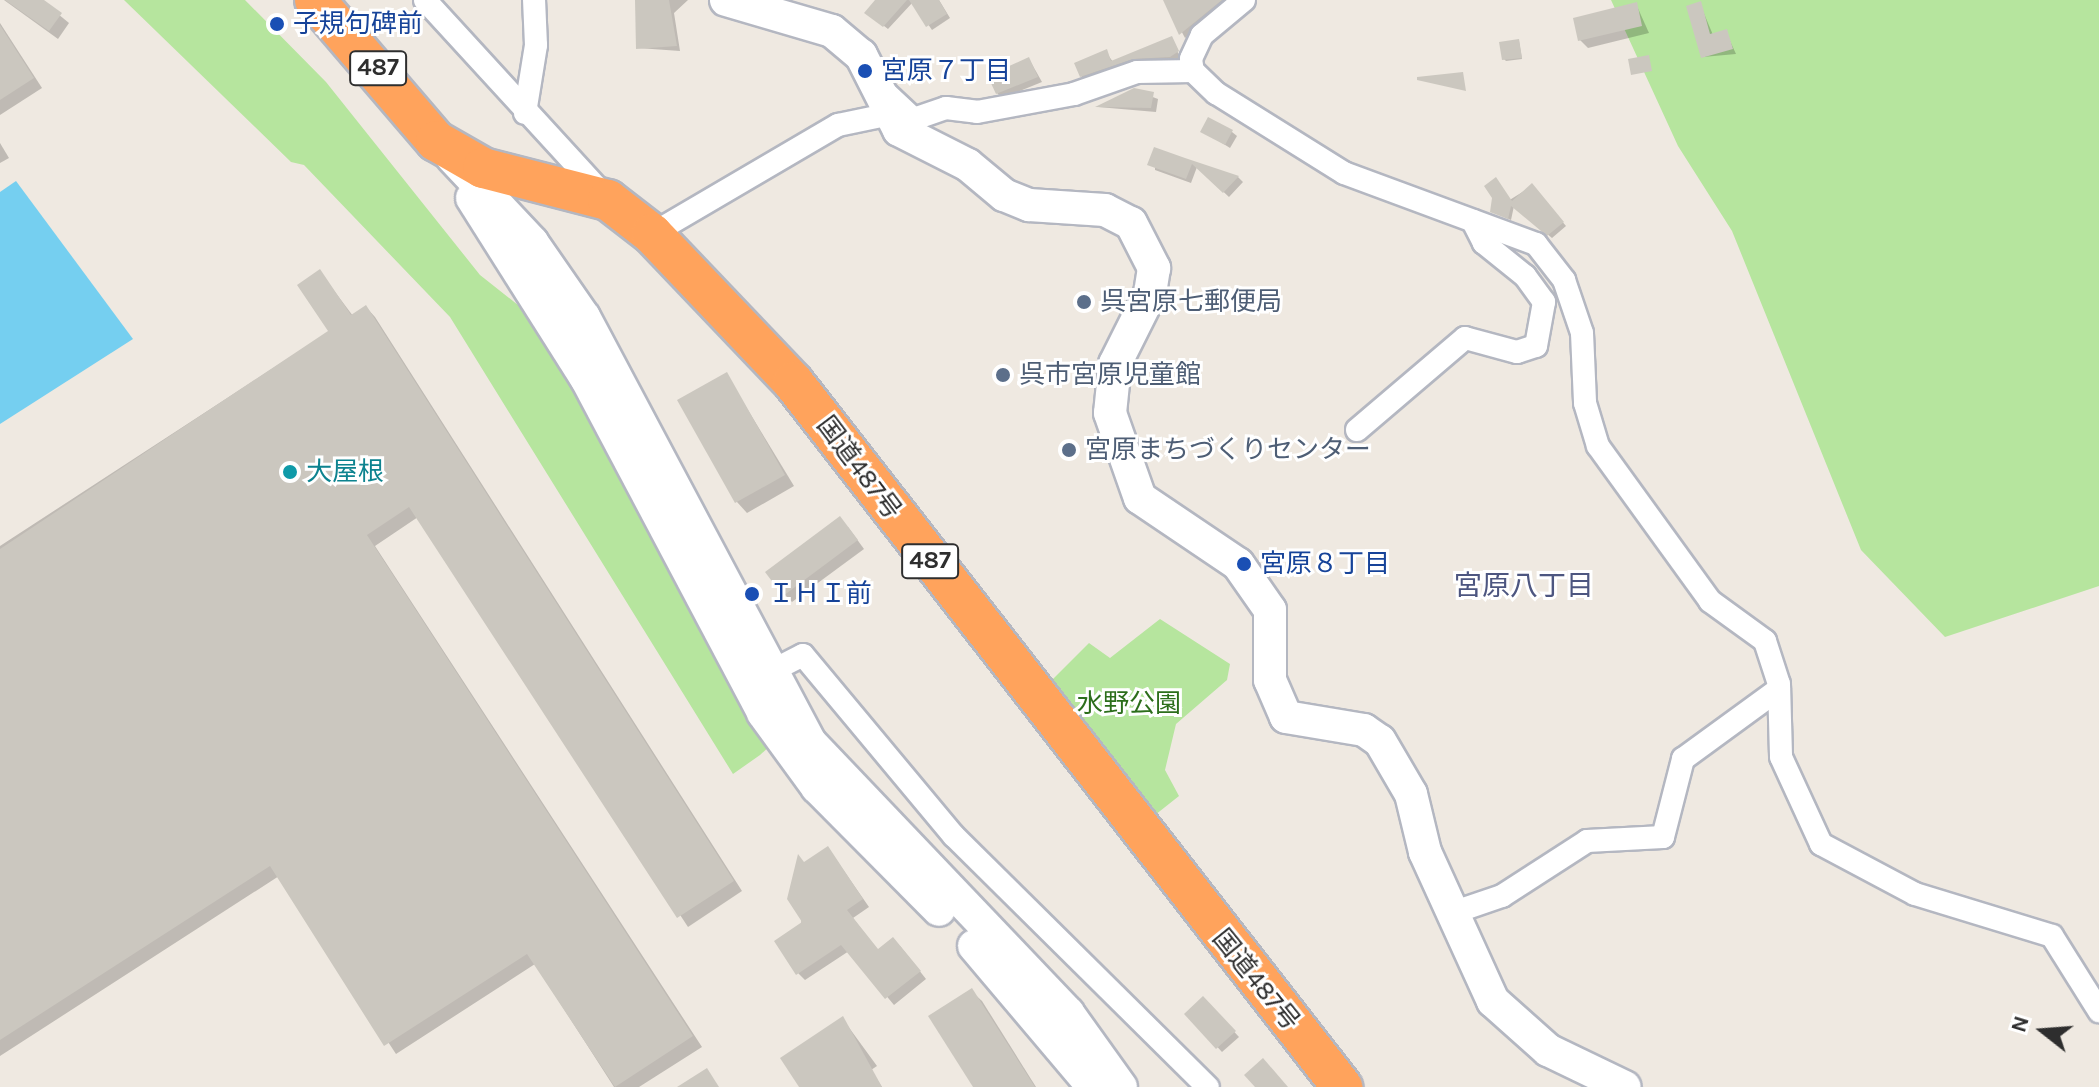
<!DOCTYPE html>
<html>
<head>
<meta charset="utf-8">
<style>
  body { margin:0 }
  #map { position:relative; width:2099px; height:1087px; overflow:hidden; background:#efe9e1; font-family:Karla,"Noto Sans JP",sans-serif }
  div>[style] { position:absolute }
  .green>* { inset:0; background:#b6e59e }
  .water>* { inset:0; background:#75cff0 }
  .shadow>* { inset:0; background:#0003 }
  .building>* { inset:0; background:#cbc7bf }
  .roads { filter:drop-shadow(2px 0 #b4b7c1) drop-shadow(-2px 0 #b4b7c1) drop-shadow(0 2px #b4b7c1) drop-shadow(0 -2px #b4b7c1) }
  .street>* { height:22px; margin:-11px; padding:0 11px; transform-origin:11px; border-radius:11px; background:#fff }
  .secondary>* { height:32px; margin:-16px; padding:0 16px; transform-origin:16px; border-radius:16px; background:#fff }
  .highway>* { height:40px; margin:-20px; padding:0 20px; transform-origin:20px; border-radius:20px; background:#ffa35c }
  .dots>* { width:22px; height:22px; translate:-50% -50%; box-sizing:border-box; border:4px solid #fff; border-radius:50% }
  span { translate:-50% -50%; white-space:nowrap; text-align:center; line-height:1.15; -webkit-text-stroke:6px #fff; paint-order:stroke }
  .shield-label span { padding:2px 6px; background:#fff; border:2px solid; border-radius:6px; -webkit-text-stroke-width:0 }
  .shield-label { font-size:24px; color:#2e2e2e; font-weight:700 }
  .transit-label { font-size:26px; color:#164399 }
  .left { translate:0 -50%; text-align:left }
  .service-label { font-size:26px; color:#4e5e75 }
  .street-label { font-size:26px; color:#2e2e2e }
  .culture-label { font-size:26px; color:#0d838f }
  .park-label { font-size:26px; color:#2c6e1b }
  .neighbourhood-label { font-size:28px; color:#4d5680 }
  .north { position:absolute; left:2003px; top:991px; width:80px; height:80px; -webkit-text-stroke:6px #fff; paint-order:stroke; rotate:287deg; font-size:22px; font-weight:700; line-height:32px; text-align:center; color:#2e2e2e }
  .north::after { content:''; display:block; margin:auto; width:28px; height:36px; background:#2e2e2e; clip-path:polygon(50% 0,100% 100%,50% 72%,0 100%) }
</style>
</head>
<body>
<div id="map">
  <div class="green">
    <div style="clip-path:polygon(124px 0,245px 0,326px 82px,480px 275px,518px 305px,586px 410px,771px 745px,760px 755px,733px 774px,450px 317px,304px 165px,291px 162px)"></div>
    <div style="clip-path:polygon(1611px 0,2099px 0,2099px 586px,1945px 637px,1861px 550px,1732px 231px,1678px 146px)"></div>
    <div style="clip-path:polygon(1160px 619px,1230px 664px,1227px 680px,1176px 724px,1165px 770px,1179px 796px,1155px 815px,1049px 683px,1089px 643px,1110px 658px)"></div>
  </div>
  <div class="water">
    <div style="clip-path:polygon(16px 181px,133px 339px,0 424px,0 192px)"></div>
  </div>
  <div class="shadow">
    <div style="clip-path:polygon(4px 0,41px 0,69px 23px,58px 39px)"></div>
    <div style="clip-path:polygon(637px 0,688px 0,674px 13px,680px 51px,638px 48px)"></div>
    <div style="clip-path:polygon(877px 0,939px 0,950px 18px,932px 30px,913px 2px,888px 29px,871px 16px)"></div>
    <div style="clip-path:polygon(1165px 0,1231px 0,1185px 38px)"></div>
    <div style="clip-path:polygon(1636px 4px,1649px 33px,1588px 48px,1580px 40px)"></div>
    <div style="clip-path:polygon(1700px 4px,1713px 35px,1726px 32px,1736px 54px,1703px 57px)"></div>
    <div style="clip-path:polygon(0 23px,42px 88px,0 115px)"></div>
    <div style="clip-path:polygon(1171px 38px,1181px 59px,1139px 63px,1086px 81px,1081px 76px,1106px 52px,1113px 62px)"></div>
    <div style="clip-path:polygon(1519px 41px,1522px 59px,1506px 61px,1504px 59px)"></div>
    <div style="clip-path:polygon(1029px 59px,1042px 82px,1002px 98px,997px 93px)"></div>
    <div style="clip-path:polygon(1134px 90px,1158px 99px,1156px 112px,1098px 107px)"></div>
    <div style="clip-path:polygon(1203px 131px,1232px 132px,1237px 136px,1230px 148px)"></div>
    <div style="clip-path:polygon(0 143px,9px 158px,0 163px)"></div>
    <div style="clip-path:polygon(1155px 150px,1238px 177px,1243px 182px,1229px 197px,1197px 167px,1191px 183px,1155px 170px)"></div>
    <div style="clip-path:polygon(1532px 186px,1566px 226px,1552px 238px,1514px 206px,1511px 220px,1492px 211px)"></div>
    <div style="clip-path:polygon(320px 272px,353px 316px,366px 307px,375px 317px,742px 891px,688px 927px,418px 517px,375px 546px,702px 1047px,639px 1087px,614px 1087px,535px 964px,396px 1054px,279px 876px,0 1056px,0 546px,330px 331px)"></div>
    <div style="clip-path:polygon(726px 374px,794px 486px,747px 513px,737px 502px)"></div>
    <div style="clip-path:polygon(848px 527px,864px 549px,792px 602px,784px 594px)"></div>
    <div style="clip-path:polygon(828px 848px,869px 907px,853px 918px,878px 951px,900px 946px,926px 979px,894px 1005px,849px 951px,805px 980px,798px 973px,805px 864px)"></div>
    <div style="clip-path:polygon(971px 991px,982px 1001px,1036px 1087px,976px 1087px)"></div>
    <div style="clip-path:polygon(1203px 998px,1239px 1037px,1222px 1052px,1187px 1014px)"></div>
    <div style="clip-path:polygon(842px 1018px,877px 1066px,871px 1070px,882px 1087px,804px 1087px)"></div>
  </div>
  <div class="building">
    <div style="clip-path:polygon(5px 0,44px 0,62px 13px,49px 31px)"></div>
    <div style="clip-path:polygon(635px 0,669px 0,677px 46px,636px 49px)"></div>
    <div style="clip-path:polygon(875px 0,907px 0,883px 27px,864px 13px)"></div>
    <div style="clip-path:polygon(909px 0,939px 0,947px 14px,926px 27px)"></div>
    <div style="clip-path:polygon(1163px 0,1222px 0,1179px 35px)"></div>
    <div style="clip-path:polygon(1701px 1px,1710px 34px,1727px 29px,1733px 49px,1701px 58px,1686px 6px)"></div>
    <div style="clip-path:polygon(1637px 2px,1642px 26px,1578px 41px,1573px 18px)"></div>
    <div style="clip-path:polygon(0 25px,34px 78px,0 100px)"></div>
    <div style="clip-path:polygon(1172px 36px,1179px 51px,1170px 57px,1133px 59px,1080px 77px,1074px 63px,1107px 49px,1111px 61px)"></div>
    <div style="clip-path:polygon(1519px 39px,1522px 58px,1502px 60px,1499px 42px)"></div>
    <div style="clip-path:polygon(1649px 55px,1652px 71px,1631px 75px,1628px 59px)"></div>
    <div style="clip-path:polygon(1029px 57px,1038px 77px,996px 94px,990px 81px,996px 72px)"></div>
    <div style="clip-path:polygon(1463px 72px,1466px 91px,1417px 80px,1417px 77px)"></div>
    <div style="clip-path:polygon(1134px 88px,1154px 92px,1151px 108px,1095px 107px)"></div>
    <div style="clip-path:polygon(1208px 117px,1233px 130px,1225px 145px,1200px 132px)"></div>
    <div style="clip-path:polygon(1154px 147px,1185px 158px,1239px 176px,1223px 193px,1192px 164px,1186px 179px,1147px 165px)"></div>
    <div style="clip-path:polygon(1496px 177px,1512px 201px,1532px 183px,1564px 222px,1547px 236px,1511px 206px,1508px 219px,1490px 212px,1492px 198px,1484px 186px)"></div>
    <div style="clip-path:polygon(320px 269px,351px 315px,366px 305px,734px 881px,677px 918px,409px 507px,367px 535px,693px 1036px,615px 1087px,527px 954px,384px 1046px,270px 866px,0 1040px,0 549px,328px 331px,297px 285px)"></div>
    <div style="clip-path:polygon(727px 372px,785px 475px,735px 503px,677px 400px)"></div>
    <div style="clip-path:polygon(840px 516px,858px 540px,783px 596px,765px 572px)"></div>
    <div style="clip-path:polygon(828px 846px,863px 899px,847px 910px,878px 949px,893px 937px,921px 971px,885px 999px,841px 945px,796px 975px,774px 941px,802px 922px,787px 899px,798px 854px,804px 862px)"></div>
    <div style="clip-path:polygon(972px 988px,1035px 1087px,973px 1087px,928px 1016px)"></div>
    <div style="clip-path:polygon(1203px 996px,1236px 1031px,1216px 1049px,1184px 1014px)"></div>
    <div style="clip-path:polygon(843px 1016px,882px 1087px,799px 1087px,780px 1058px)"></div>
    <div style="clip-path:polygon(1263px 1058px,1288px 1087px,1255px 1087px,1244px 1075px)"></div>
    <div style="clip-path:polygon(707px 1068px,719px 1087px,677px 1087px)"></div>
  </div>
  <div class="roads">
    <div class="street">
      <div style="left:425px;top:0;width:262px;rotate:47.5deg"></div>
      <div style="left:1244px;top:0;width:55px;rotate:140.2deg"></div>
      <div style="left:1202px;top:35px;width:26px;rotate:115deg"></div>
      <div style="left:1191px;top:59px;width:12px;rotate:81deg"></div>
      <div style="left:1193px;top:71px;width:32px;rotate:44deg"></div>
      <div style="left:1216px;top:93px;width:151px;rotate:32deg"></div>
      <div style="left:1344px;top:173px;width:205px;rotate:20.3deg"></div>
      <div style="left:1536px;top:244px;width:46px;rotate:52.1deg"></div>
      <div style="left:1564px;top:280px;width:56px;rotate:71.2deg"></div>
      <div style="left:1582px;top:333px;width:70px;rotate:87.5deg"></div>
      <div style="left:1585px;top:403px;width:45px;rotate:73.2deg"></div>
      <div style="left:1598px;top:446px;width:191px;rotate:54.1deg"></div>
      <div style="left:1710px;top:601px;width:68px;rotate:36deg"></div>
      <div style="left:1765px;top:641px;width:45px;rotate:72deg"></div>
      <div style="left:1779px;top:684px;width:73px;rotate:88.4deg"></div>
      <div style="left:1781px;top:757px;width:96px;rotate:65.3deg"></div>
      <div style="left:1821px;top:844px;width:106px;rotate:28deg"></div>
      <div style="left:1915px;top:894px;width:143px;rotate:17deg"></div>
      <div style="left:2052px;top:936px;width:89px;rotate:57.9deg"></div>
      <div style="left:887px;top:94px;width:37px;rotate:43deg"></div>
      <div style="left:914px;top:119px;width:34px;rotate:-19deg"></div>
      <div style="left:946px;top:108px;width:31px;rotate:7deg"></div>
      <div style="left:977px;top:112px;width:99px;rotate:-10.5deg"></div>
      <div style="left:1074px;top:94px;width:67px;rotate:-19.2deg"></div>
      <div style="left:1137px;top:72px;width:56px;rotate:-1deg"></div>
      <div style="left:525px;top:113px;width:69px;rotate:-80.8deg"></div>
      <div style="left:536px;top:45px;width:45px;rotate:-92.5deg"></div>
      <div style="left:652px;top:234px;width:216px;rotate:-30.4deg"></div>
      <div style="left:838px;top:125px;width:49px;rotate:-11.8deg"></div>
      <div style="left:1357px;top:430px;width:142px;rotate:-40.4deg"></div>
      <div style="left:1465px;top:338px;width:54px;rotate:15.1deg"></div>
      <div style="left:1517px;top:352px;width:20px;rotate:-18deg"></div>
      <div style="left:1536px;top:346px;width:45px;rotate:-79.7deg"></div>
      <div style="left:1544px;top:302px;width:32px;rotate:-126deg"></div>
      <div style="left:1525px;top:276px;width:53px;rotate:-141.2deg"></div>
      <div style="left:1484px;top:243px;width:25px;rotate:-117deg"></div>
      <div style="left:760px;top:677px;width:48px;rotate:-27.1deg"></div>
      <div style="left:803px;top:655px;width:236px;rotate:50.2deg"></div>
      <div style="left:954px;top:836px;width:357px;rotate:44.7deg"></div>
      <div style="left:1452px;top:913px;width:53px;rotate:-18.8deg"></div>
      <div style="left:1502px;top:896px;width:101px;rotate:-32.9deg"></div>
      <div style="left:1587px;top:841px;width:76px;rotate:-3deg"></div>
      <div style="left:1663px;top:837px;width:81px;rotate:-75.6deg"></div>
      <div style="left:1683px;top:759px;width:119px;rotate:-36.1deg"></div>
    </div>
    <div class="secondary">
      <div style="left:726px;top:0;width:110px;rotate:16.3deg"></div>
      <div style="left:832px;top:31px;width:38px;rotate:40deg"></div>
      <div style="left:861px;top:55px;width:84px;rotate:63.1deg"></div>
      <div style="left:899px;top:130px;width:77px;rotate:26.9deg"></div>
      <div style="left:968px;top:165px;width:47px;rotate:39.8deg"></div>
      <div style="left:1004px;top:195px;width:27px;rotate:22deg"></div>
      <div style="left:1029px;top:205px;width:76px;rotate:3.8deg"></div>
      <div style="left:1105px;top:210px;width:29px;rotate:27deg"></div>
      <div style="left:1131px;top:223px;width:51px;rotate:62.9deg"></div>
      <div style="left:1154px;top:268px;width:26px;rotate:99deg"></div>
      <div style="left:1150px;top:294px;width:78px;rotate:116.6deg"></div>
      <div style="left:1115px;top:364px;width:49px;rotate:95.8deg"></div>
      <div style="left:1110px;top:413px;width:90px;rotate:70.6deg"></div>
      <div style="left:1140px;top:498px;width:118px;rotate:34deg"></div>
      <div style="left:1238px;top:564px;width:56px;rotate:55.2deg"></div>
      <div style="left:1270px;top:610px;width:70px;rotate:90deg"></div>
      <div style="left:1270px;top:680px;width:40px;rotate:66.6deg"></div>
      <div style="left:1286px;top:717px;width:79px;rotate:9.5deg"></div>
      <div style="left:1364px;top:730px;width:19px;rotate:35deg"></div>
      <div style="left:1380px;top:741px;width:61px;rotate:59.7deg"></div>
      <div style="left:1411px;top:794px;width:60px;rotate:76.4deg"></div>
      <div style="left:1425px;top:852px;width:164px;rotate:65.5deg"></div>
      <div style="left:1493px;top:1001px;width:74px;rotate:41.7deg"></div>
      <div style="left:1548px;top:1050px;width:85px;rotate:25.7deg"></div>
      <div style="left:452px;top:157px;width:117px;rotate:46.7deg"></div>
      <div style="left:532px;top:242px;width:91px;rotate:55.3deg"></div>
      <div style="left:584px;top:317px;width:480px;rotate:62deg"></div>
      <div style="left:809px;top:741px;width:376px;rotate:46.4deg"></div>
      <div style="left:1068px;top:1013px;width:91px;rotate:54.4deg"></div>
      <div style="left:472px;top:198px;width:213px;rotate:57.7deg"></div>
      <div style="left:586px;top:378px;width:379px;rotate:62.1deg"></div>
      <div style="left:763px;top:713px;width:92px;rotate:53.9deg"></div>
      <div style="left:817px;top:787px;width:173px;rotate:45.2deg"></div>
      <div style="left:974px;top:946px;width:185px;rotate:49.8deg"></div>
    </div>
    <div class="highway">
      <div style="left:315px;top:0;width:186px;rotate:49.4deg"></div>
      <div style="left:436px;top:141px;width:54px;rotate:29.9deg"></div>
      <div style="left:483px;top:168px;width:129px;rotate:14.4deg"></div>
      <div style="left:608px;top:200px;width:56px;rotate:37.7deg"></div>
      <div style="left:652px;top:234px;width:204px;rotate:46.4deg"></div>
      <div style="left:793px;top:382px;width:894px;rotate:52.09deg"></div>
    </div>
  </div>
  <div class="dots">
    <div style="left:277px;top:24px;background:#1a4fb4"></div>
    <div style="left:865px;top:71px;background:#1a4fb4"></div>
    <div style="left:1084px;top:302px;background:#5c6f8a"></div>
    <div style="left:1003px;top:375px;background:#5c6f8a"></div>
    <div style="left:1069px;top:450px;background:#5c6f8a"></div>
    <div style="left:290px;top:472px;background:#0f9aa8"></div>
    <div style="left:1244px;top:564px;background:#1a4fb4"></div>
    <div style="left:752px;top:594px;background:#1a4fb4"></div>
  </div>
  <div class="shield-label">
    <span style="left:378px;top:68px">487</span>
    <span style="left:930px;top:561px">487</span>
  </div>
  <div class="transit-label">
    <span class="left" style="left:293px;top:24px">子規句碑前</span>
    <span class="left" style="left:881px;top:71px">宮原７丁目</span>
    <span class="left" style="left:1260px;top:564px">宮原８丁目</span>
    <span class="left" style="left:768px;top:594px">ＩＨＩ前</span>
  </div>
  <div class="service-label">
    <span class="left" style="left:1100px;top:302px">呉宮原七郵便局</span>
    <span class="left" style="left:1019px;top:375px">呉市宮原児童館</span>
    <span class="left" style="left:1085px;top:450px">宮原まちづくりセンター</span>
  </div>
  <div class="street-label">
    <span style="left:859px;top:468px;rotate:53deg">国道487号</span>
    <span style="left:1256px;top:980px;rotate:51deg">国道487号</span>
  </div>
  <div class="culture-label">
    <span class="left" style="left:306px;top:472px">大屋根</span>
  </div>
  <div class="park-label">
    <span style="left:1129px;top:704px">水野公園</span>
  </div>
  <div class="neighbourhood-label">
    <span style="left:1524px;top:586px">宮原八丁目</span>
  </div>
  <div class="north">N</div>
</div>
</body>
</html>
